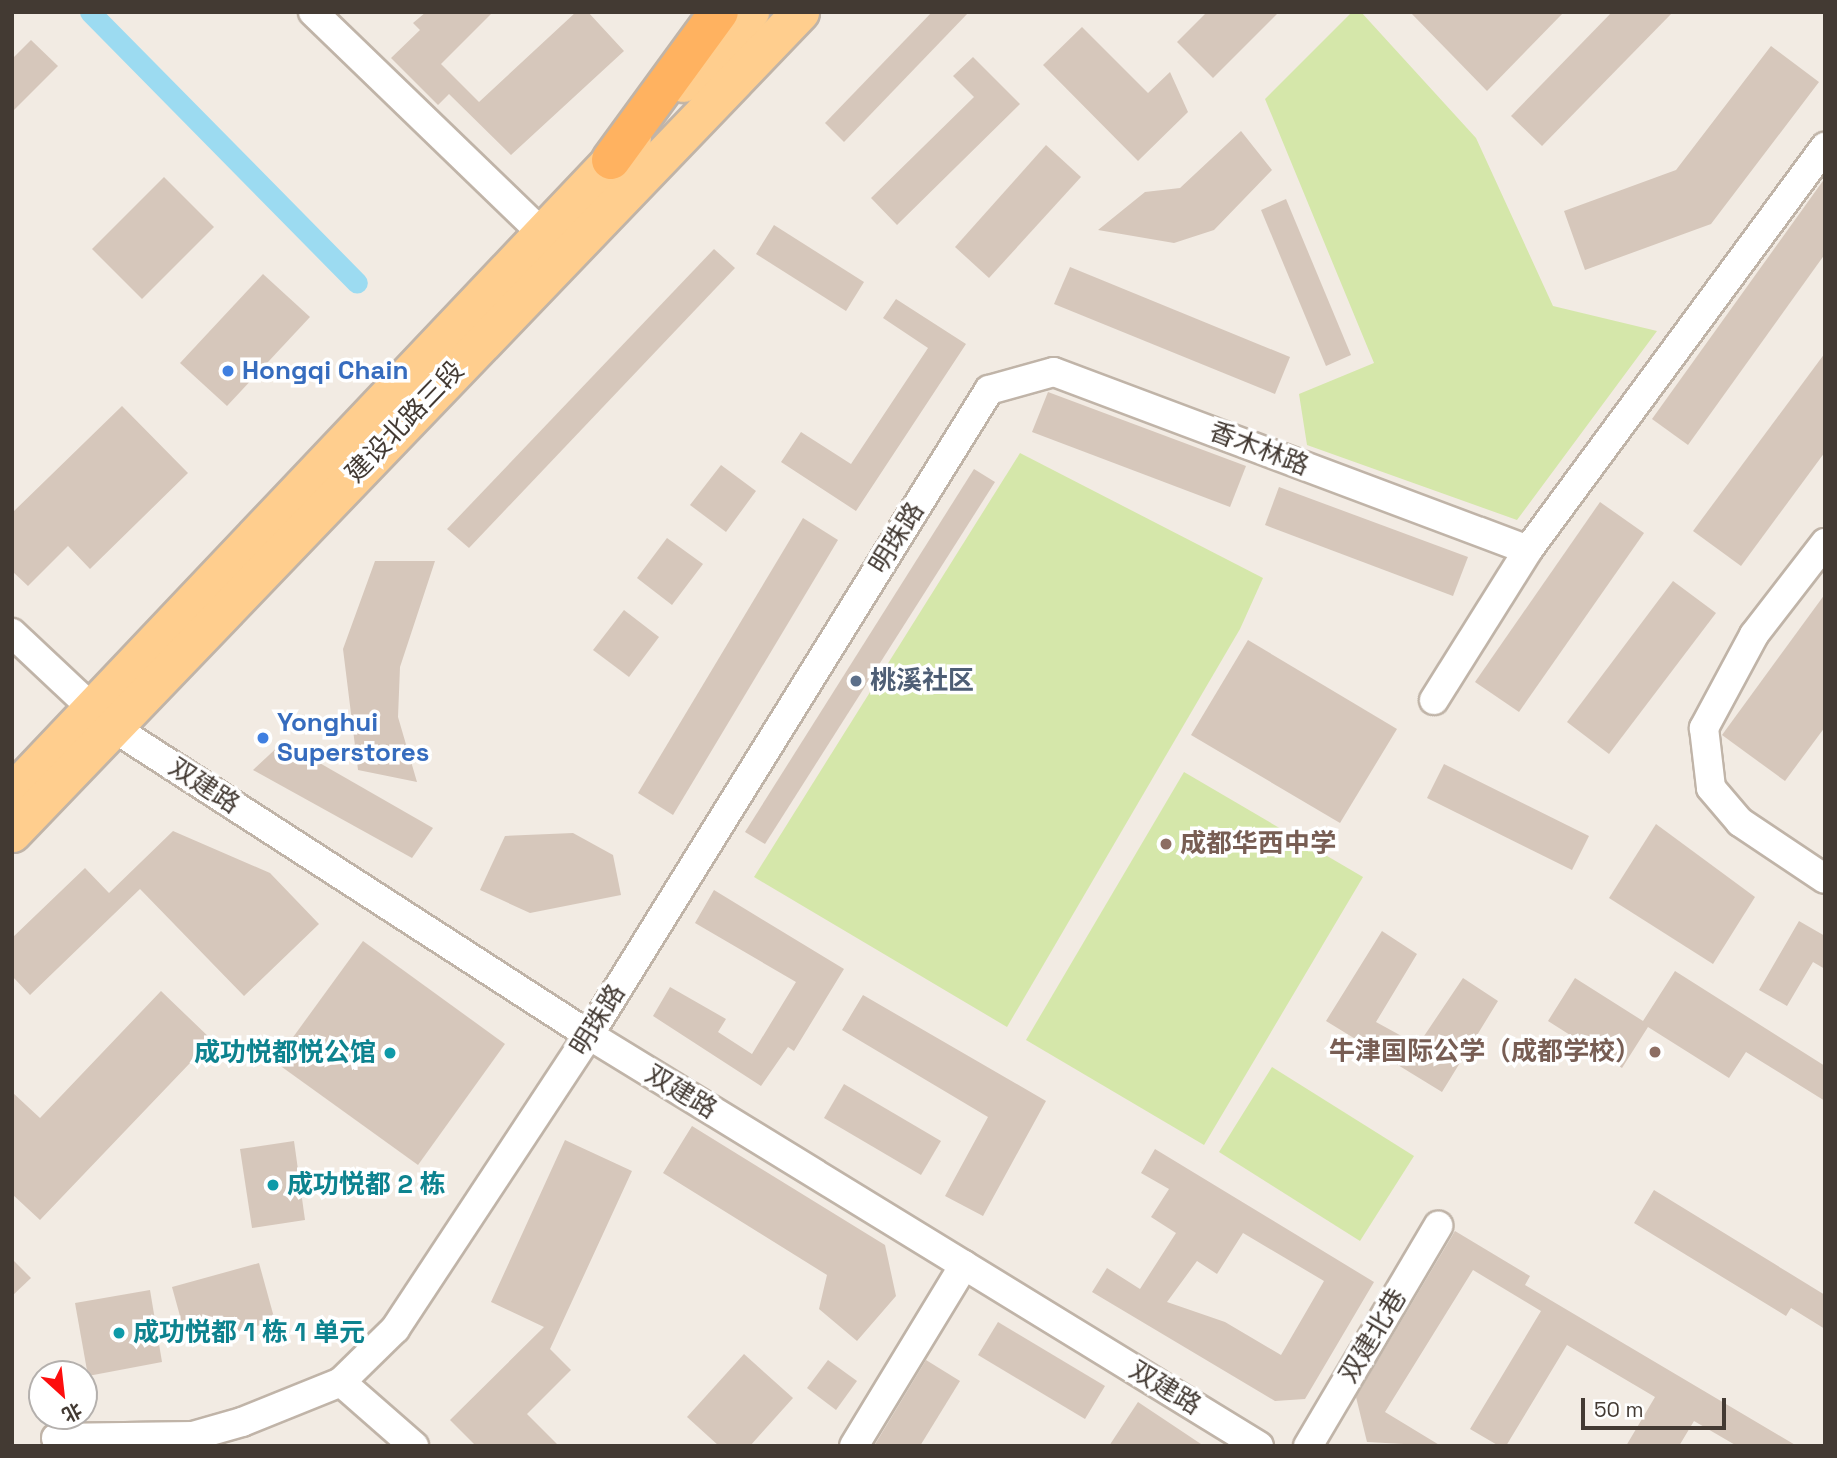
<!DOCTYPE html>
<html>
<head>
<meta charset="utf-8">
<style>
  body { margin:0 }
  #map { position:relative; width:1837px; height:1458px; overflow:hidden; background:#f2ebe3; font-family:"Space Grotesk","Noto Sans SC",sans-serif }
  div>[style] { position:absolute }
  .green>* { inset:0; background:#d5e7aa }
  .canal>* { height:21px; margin:-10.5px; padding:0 10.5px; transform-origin:10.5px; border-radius:10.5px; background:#9cdbf1 }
  .building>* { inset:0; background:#d6c7bb }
  .roads { filter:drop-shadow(2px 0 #c0b4a8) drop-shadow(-2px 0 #c0b4a8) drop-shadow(0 2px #c0b4a8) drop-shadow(0 -2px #c0b4a8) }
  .minor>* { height:28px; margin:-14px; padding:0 14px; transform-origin:14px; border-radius:14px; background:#fff }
  .major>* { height:37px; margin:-18.5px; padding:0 18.5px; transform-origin:18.5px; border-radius:18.5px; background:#ffce8e }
  .highway>* { height:38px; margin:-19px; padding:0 19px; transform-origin:19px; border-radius:19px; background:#ffb260 }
  .dots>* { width:19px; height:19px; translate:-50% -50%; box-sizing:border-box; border:4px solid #fff; border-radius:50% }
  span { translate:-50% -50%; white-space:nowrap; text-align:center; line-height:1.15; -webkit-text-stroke:7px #fff; paint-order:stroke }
  .shop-label { font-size:26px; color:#366cbe; font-weight:700 }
  .left { translate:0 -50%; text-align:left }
  .street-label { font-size:26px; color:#433a33 }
  .service-label { font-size:26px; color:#4e5e75; font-weight:700 }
  .education-label { font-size:26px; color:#785e54; font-weight:700 }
  .right { translate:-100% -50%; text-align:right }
  .culture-label { font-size:26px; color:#0d838f; font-weight:700 }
  .frame { position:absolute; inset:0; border:14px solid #433a33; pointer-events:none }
  .north { position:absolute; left:28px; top:1360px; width:70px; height:70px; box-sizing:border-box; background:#fff; border:2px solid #b4b0ad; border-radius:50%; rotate:153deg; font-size:19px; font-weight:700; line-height:28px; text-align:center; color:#433a33 }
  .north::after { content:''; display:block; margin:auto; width:24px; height:32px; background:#fd0e0e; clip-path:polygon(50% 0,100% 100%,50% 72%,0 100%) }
  .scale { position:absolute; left:1581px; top:1398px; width:145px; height:32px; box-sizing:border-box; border:4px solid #433a33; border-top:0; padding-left:9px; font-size:21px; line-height:24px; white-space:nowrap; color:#433a33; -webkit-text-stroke:5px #fff; paint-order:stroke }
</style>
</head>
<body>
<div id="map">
  <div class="green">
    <div style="clip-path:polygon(1352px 12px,1361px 12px,1476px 138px,1553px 306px,1657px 331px,1517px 520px,1307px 445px,1299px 394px,1374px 363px,1265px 99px)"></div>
    <div style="clip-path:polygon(1020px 453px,1263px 578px,1240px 629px,1007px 1027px,754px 877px)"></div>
    <div style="clip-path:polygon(1184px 772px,1363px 877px,1204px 1145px,1026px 1040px)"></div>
    <div style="clip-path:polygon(1272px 1067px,1414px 1156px,1360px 1241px,1219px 1152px)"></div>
  </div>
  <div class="canal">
    <div style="left:90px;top:12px;width:380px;rotate:45.4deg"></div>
  </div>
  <div class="building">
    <div style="clip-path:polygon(426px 12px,493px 12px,441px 64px,479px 102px,576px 12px,588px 12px,624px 51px,511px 155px,449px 94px,438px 105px,391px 58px,420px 30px,413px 23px)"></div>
    <div style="clip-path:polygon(932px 12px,969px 12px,844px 142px,825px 123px)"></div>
    <div style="clip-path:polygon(1207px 12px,1279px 12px,1213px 78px,1177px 42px)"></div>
    <div style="clip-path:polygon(1410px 12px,1564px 12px,1487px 91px)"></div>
    <div style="clip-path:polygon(1612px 12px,1673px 12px,1542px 146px,1511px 116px)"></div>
    <div style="clip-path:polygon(1082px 27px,1148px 93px,1170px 72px,1188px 112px,1138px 161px,1043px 65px)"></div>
    <div style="clip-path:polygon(31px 40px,58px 66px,12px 112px,12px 59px)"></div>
    <div style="clip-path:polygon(1771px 46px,1819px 82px,1711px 224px,1585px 270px,1564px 211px,1676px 170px)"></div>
    <div style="clip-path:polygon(973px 57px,1020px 104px,897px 225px,871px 198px,974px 97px,953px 76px)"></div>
    <div style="clip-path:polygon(1241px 131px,1272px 170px,1214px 230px,1174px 243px,1098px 230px,1145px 192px,1180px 188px)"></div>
    <div style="clip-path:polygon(1046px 145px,1081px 177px,989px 278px,955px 247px)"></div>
    <div style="clip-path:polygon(164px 177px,214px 227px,142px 299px,92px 249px)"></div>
    <div style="clip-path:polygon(1825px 178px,1825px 254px,1688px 445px,1652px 419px)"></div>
    <div style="clip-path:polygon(1286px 199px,1351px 355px,1326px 366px,1261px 210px)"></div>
    <div style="clip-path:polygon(774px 225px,864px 282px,846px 311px,756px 254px)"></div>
    <div style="clip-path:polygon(714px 249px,735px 268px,469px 548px,447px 529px)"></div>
    <div style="clip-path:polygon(1070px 267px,1290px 357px,1275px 394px,1054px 304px)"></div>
    <div style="clip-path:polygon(263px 274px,310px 317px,227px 406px,180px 363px)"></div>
    <div style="clip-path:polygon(896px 299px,966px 344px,856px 511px,781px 462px,801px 432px,851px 464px,928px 348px,883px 318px)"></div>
    <div style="clip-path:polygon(1825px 353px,1825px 452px,1741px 566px,1693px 531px)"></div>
    <div style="clip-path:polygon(1048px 392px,1246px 466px,1230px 507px,1032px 432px)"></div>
    <div style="clip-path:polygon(122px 406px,188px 473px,90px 569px,68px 546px,28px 586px,12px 571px,12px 513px)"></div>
    <div style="clip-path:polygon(721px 465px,756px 491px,726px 532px,690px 505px)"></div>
    <div style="clip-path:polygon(974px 469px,995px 482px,765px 844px,745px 832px)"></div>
    <div style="clip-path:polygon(1279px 487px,1468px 557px,1453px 596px,1265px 525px)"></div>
    <div style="clip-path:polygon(1600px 502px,1644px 533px,1519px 712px,1475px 682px)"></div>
    <div style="clip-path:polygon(803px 518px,838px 540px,673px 815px,638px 793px)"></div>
    <div style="clip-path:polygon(667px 538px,703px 564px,672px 605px,637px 578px)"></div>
    <div style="clip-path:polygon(375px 561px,435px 561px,400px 667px,398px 717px,417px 782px,358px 770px,343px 649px)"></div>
    <div style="clip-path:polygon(1673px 581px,1716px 613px,1609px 754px,1567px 722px)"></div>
    <div style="clip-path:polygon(1825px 594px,1825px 727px,1785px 781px,1722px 735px)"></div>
    <div style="clip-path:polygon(624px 610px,659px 637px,629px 677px,593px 650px)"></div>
    <div style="clip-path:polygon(1248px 640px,1397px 729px,1340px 823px,1191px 735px)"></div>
    <div style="clip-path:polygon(283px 742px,433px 828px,412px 858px,253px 770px)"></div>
    <div style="clip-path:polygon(1444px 764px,1589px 836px,1572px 870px,1427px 798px)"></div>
    <div style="clip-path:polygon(1656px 824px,1755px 897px,1713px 964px,1609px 898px)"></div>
    <div style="clip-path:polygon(173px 831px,270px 873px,319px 924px,244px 996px,140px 889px,30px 995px,12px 976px,12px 938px,85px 868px,109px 893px)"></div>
    <div style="clip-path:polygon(573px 833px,613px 855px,621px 895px,530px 913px,480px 890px,505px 836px)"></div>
    <div style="clip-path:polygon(714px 890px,844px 969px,794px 1051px,788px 1047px,761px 1086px,653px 1016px,670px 987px,726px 1019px,718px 1032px,752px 1054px,796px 982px,695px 923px)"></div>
    <div style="clip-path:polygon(1799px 921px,1825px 936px,1825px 969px,1813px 962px,1787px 1006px,1759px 990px)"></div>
    <div style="clip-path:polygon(1382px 931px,1417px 954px,1376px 1022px,1418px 1045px,1463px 978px,1498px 1001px,1442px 1092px,1326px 1021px)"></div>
    <div style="clip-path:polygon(363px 941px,505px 1044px,418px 1165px,275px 1062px)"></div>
    <div style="clip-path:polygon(1675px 971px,1825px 1066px,1825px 1101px,1746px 1052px,1729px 1078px,1648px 1027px,1622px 1068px,1548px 1021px,1575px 978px,1643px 1021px)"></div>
    <div style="clip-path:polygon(161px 991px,212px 1040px,40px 1220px,12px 1194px,12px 1092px,40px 1118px)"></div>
    <div style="clip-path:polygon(863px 995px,1046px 1101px,983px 1216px,945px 1196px,988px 1117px,842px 1030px)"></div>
    <div style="clip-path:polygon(844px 1084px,941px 1141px,921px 1175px,824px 1118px)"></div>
    <div style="clip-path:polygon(692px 1126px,885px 1245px,896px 1296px,857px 1341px,819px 1309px,827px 1275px,663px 1173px)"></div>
    <div style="clip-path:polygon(565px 1140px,632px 1171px,550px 1349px,571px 1370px,527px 1414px,559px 1446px,476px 1446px,450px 1420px,544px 1327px,491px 1302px)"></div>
    <div style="clip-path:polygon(294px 1141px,305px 1220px,252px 1228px,240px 1149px)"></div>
    <div style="clip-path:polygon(evenodd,1155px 1149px,1374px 1282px,1305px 1399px,1275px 1401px,1092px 1292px,1107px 1268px,1140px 1289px,1176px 1233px,1151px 1217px,1169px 1189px,1141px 1173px,1155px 1149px,1243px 1233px,1324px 1281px,1281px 1355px,1225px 1322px,1167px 1302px,1197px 1261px,1217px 1274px,1243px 1233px)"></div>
    <div style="clip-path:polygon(1654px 1190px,1825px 1295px,1825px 1329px,1791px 1308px,1786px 1316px,1634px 1223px)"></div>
    <div style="clip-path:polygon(1455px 1231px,1530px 1276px,1525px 1285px,1797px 1446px,1737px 1446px,1694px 1421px,1679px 1446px,1626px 1446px,1655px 1397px,1567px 1345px,1506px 1446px,1499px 1446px,1470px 1429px,1541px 1311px,1473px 1270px,1385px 1412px,1441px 1446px,1367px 1442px,1356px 1397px)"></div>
    <div style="clip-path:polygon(12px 1259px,31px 1278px,12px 1296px)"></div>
    <div style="clip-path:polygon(259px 1263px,275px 1321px,188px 1345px,172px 1287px)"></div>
    <div style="clip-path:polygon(150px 1290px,162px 1362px,88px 1376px,75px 1303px)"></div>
    <div style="clip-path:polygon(998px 1322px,1105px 1386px,1085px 1419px,978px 1355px)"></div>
    <div style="clip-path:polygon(744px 1354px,793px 1398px,750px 1446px,719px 1446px,687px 1417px)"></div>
    <div style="clip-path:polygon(828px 1360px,857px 1381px,836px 1410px,807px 1388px)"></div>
    <div style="clip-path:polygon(926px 1360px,960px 1381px,920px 1446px,874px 1446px)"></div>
    <div style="clip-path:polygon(1138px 1402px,1204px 1446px,1109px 1446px)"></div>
  </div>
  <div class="roads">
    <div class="minor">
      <div style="left:313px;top:12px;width:318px;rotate:44deg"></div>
      <div style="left:1825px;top:543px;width:116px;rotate:127.7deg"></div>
      <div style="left:1754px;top:635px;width:106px;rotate:118.3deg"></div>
      <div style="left:1704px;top:728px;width:60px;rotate:83.3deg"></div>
      <div style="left:1711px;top:788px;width:45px;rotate:49.5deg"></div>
      <div style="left:1740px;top:822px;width:102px;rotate:33.8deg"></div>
      <div style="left:12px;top:633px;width:136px;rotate:43.2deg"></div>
      <div style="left:111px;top:726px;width:569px;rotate:32.88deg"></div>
      <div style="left:589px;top:1035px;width:786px;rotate:31.53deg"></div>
      <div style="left:1434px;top:700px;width:177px;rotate:-57.9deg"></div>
      <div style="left:1528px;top:550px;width:501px;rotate:-53.61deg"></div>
      <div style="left:341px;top:1382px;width:97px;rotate:41.2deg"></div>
      <div style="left:56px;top:1438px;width:137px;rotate:-0.8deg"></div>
      <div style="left:193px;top:1436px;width:51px;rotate:-15.9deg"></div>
      <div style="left:242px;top:1422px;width:107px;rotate:-22deg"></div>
      <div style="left:341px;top:1382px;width:76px;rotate:-44.5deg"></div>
      <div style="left:395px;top:1329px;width:352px;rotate:-56.6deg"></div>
      <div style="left:589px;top:1035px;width:759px;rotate:-58.19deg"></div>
      <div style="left:989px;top:390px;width:67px;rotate:-15.5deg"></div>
      <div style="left:1054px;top:372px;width:506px;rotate:20.58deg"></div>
      <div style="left:854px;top:1446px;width:212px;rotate:-58.7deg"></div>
      <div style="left:1308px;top:1446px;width:256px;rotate:-59.4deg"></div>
    </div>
    <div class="major">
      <div style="left:683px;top:83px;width:98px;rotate:-46.7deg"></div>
      <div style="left:12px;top:792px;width:901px;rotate:-46.53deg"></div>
      <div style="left:12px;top:833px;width:1138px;rotate:-46.17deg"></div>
    </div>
    <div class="highway">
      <div style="left:611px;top:160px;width:183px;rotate:-53.9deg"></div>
    </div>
  </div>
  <div class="dots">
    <div style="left:228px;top:371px;background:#3f7fe0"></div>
    <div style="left:856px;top:681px;background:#5c6f8a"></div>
    <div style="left:263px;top:738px;background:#3f7fe0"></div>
    <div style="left:1166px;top:844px;background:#8d6e63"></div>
    <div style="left:1655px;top:1052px;background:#8d6e63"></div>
    <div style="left:390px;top:1053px;background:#0f9aa8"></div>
    <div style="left:273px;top:1185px;background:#0f9aa8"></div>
    <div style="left:119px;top:1333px;background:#0f9aa8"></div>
  </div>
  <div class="shop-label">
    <span class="left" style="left:242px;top:371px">Hongqi Chain</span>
    <span class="left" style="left:277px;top:738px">Yonghui<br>Superstores</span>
  </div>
  <div class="street-label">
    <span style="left:405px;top:422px;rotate:-46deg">建设北路三段</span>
    <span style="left:1259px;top:449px;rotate:21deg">香木林路</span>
    <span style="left:897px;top:538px;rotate:-58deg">明珠路</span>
    <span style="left:204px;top:786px;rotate:33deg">双建路</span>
    <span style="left:598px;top:1020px;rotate:-58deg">明珠路</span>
    <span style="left:681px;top:1092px;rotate:31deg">双建路</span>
    <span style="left:1373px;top:1336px;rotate:-59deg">双建北巷</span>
    <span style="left:1165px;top:1388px;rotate:31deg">双建路</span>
  </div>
  <div class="service-label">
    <span class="left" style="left:870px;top:681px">桃溪社区</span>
  </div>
  <div class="education-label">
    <span class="left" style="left:1180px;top:844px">成都华西中学</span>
    <span class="right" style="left:1641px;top:1052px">牛津国际公学（成都学校）</span>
  </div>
  <div class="culture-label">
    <span class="right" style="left:376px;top:1053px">成功悦都悦公馆</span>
    <span class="left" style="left:287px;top:1185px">成功悦都 2 栋</span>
    <span class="left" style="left:133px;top:1333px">成功悦都 1 栋 1 单元</span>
  </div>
  <div class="frame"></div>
  <div class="north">北</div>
  <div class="scale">50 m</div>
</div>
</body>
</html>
